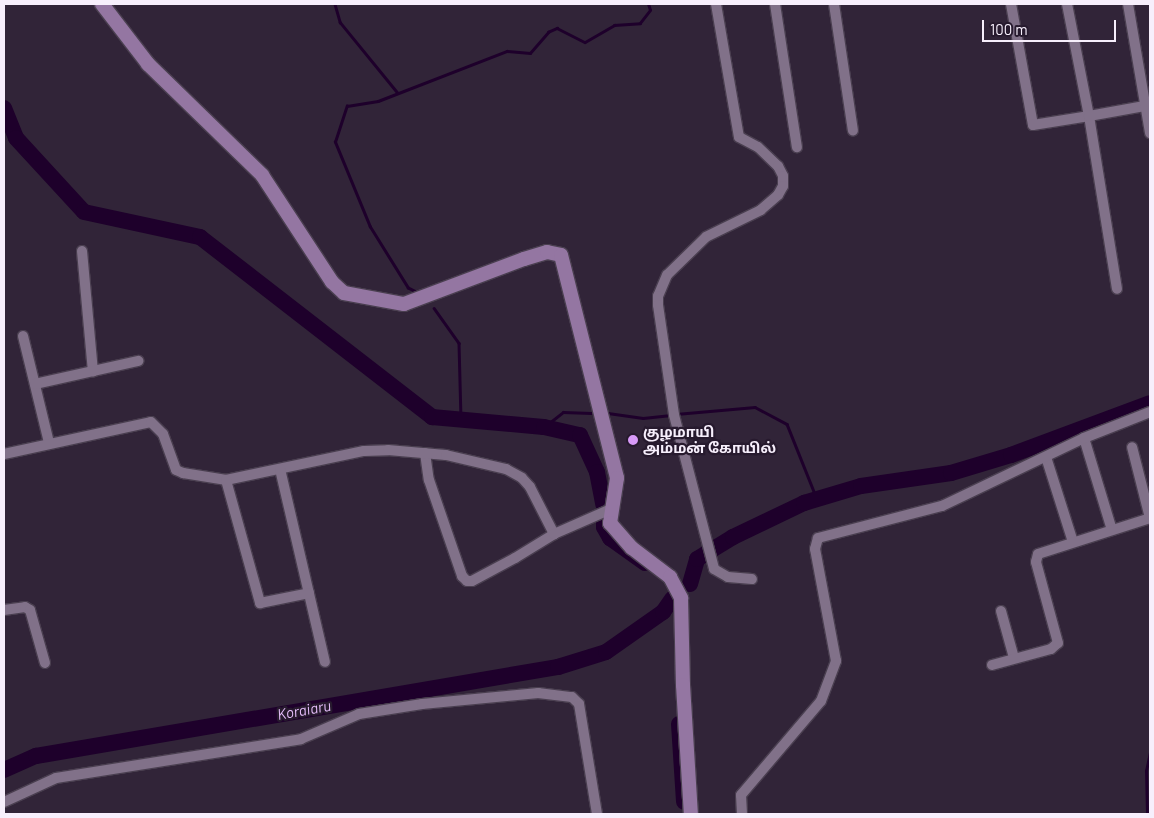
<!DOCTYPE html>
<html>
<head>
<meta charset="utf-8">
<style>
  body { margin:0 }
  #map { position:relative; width:1154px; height:818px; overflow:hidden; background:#312438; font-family:Barlow,"Noto Sans Tamil",sans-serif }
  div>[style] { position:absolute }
  .stream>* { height:2.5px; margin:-1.25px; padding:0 1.25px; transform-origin:1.25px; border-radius:1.25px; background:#1e002b }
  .river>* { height:16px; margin:-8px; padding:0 8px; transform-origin:8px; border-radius:8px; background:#1e002b }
  .roads { filter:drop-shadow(1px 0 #4a3f50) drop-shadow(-1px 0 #4a3f50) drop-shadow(0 1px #4a3f50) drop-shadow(0 -1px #4a3f50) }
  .street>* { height:10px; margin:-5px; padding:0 5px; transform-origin:5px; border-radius:5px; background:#817189 }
  .secondary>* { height:14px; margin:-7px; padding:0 7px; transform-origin:7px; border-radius:7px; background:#9476a2 }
  .dots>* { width:14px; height:14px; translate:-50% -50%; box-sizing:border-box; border:2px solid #271a2e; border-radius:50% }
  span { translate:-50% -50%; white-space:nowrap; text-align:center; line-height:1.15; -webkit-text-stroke:4.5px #271a2e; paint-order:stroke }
  .poi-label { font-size:14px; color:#f7effc; font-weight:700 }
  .left { translate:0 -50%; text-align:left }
  .water-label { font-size:15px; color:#e6befb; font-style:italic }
  .frame { position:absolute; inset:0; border:5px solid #f7effc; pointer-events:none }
  .scale { position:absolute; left:982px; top:20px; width:134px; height:22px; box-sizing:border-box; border:2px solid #f7effc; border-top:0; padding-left:6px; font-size:15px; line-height:18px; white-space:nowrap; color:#f7effc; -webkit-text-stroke:4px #271a2e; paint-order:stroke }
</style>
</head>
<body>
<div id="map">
  <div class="stream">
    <div style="left:335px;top:4px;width:19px;rotate:74deg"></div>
    <div style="left:340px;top:22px;width:90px;rotate:50.8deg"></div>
    <div style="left:418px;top:293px;width:11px;rotate:-153deg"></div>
    <div style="left:408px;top:288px;width:72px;rotate:-121.9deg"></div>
    <div style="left:370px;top:227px;width:92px;rotate:-112.4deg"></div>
    <div style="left:335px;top:142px;width:38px;rotate:-72deg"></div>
    <div style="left:347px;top:106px;width:31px;rotate:-9deg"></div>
    <div style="left:378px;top:101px;width:138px;rotate:-21.2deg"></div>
    <div style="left:507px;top:51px;width:23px;rotate:5deg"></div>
    <div style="left:530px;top:53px;width:28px;rotate:-49deg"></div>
    <div style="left:548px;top:32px;width:10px;rotate:-24deg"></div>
    <div style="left:557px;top:28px;width:31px;rotate:27deg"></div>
    <div style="left:585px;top:42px;width:34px;rotate:-30deg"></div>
    <div style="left:614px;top:25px;width:26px;rotate:-4deg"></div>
    <div style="left:640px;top:23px;width:16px;rotate:-52deg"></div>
    <div style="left:650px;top:10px;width:6px;rotate:-108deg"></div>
    <div style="left:434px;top:308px;width:43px;rotate:54.5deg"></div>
    <div style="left:459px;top:343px;width:76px;rotate:88.5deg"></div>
    <div style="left:608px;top:413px;width:35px;rotate:8deg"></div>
    <div style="left:643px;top:418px;width:28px;rotate:-6deg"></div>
    <div style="left:676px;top:414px;width:79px;rotate:-5.1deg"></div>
    <div style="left:755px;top:407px;width:36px;rotate:28deg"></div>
    <div style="left:787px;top:424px;width:81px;rotate:68.2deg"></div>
    <div style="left:544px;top:427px;width:24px;rotate:-38deg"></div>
    <div style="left:563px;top:412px;width:28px;rotate:2deg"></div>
    <div style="left:1147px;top:814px;width:43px;rotate:-91.3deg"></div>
    <div style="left:1146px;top:771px;width:19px;rotate:-78deg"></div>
  </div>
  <div class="river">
    <div style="left:4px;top:108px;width:32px;rotate:68deg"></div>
    <div style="left:16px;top:138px;width:100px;rotate:47.4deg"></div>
    <div style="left:84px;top:212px;width:119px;rotate:12.2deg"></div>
    <div style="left:200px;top:237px;width:294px;rotate:37.8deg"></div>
    <div style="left:432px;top:417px;width:112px;rotate:5.1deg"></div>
    <div style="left:544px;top:427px;width:37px;rotate:13deg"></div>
    <div style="left:580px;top:435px;width:41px;rotate:65.3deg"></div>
    <div style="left:597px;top:472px;width:33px;rotate:79deg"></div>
    <div style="left:604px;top:518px;width:9px;rotate:90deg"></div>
    <div style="left:604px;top:527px;width:13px;rotate:61deg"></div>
    <div style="left:610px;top:538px;width:43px;rotate:35.5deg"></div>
    <div style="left:690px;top:584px;width:26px;rotate:-74deg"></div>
    <div style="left:697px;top:559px;width:42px;rotate:-31.4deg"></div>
    <div style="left:733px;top:537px;width:79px;rotate:-25.6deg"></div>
    <div style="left:804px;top:503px;width:59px;rotate:-16.6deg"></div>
    <div style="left:861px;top:486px;width:91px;rotate:-8.2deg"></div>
    <div style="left:951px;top:473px;width:63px;rotate:-16.7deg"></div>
    <div style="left:1011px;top:455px;width:148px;rotate:-20.5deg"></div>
    <div style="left:679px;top:724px;width:78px;rotate:86.3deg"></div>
    <div style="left:4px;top:770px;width:35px;rotate:-24deg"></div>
    <div style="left:36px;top:756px;width:530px;rotate:-9.68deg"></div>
    <div style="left:558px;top:667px;width:50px;rotate:-17.4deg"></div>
    <div style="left:606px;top:652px;width:70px;rotate:-35.1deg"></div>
    <div style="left:663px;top:612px;width:16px;rotate:-55deg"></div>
  </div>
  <div class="roads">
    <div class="street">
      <div style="left:716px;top:4px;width:135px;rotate:80.2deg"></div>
      <div style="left:739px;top:137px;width:21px;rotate:28deg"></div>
      <div style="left:758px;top:147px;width:28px;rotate:44deg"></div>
      <div style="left:778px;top:166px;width:11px;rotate:63deg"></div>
      <div style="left:783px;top:176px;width:10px;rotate:90deg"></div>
      <div style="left:783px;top:186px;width:10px;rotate:119deg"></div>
      <div style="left:778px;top:195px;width:23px;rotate:139deg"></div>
      <div style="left:761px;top:210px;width:61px;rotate:153.9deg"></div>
      <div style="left:706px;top:237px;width:54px;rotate:135.7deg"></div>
      <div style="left:667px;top:275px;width:23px;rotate:113deg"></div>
      <div style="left:658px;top:296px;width:9px;rotate:90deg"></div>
      <div style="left:658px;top:305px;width:111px;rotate:81.7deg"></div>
      <div style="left:674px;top:415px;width:159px;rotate:75.4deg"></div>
      <div style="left:714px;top:569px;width:16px;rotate:30deg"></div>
      <div style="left:728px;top:577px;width:24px;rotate:5deg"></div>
      <div style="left:775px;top:4px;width:145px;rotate:81.3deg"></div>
      <div style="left:834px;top:4px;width:128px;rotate:81.5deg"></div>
      <div style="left:1011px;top:4px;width:123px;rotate:79.7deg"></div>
      <div style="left:1033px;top:125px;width:57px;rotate:-9.1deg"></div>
      <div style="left:1089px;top:116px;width:175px;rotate:80.8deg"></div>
      <div style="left:1067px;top:4px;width:114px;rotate:78.9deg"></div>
      <div style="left:1089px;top:116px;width:62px;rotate:-10.2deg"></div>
      <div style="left:1128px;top:4px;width:131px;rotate:80.3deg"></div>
      <div style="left:82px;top:251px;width:121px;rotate:84.8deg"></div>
      <div style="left:23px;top:336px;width:110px;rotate:76.3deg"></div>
      <div style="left:35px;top:384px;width:106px;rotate:-12.6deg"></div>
      <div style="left:1084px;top:438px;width:96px;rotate:73.1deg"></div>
      <div style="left:425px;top:453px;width:27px;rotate:82deg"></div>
      <div style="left:429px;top:480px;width:102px;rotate:71deg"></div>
      <div style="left:462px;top:576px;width:7px;rotate:45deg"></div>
      <div style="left:467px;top:581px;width:5px"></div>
      <div style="left:472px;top:581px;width:49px;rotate:-28.1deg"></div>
      <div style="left:515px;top:558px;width:46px;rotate:-31.6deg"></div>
      <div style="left:4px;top:454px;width:150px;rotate:-12.3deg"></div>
      <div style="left:151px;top:422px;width:17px;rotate:45deg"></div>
      <div style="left:163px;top:434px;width:38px;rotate:70deg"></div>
      <div style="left:176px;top:470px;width:8px;rotate:23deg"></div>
      <div style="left:183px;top:473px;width:44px;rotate:9.2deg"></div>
      <div style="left:226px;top:480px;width:141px;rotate:-11.9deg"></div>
      <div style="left:364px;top:451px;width:24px;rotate:-2deg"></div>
      <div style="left:388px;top:450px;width:58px;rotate:4.9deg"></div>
      <div style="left:446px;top:455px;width:62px;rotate:13.1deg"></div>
      <div style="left:506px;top:469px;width:18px;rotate:29deg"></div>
      <div style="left:522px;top:478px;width:12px;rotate:48deg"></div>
      <div style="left:530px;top:487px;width:53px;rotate:62.9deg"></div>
      <div style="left:554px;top:534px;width:62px;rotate:-23.7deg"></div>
      <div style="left:1046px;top:457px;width:89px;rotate:72.4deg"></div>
      <div style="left:280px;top:469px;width:198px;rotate:76.9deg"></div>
      <div style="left:226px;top:480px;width:128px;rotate:74.5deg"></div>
      <div style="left:260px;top:603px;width:50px;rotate:-11.5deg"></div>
      <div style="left:4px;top:610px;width:21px;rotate:-8deg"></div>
      <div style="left:25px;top:607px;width:6px;rotate:31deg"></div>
      <div style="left:30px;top:610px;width:55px;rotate:74.2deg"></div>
      <div style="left:1001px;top:611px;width:49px;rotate:74.5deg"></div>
      <div style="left:992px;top:665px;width:61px;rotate:-15.2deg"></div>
      <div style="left:1051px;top:649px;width:9px;rotate:-41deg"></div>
      <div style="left:1058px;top:643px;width:84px;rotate:-105.2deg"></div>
      <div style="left:1036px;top:562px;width:8px;rotate:-76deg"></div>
      <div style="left:1038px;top:554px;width:118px;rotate:-17.8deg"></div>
      <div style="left:1150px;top:518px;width:73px;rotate:-104.2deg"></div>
      <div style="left:4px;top:802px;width:57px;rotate:-24.8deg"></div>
      <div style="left:56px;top:778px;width:248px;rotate:-9deg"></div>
      <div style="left:301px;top:739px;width:63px;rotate:-23.3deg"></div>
      <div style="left:359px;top:714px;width:64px;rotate:-9deg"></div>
      <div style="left:422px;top:704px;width:117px;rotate:-5.4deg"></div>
      <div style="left:538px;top:693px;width:34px;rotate:7deg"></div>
      <div style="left:572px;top:697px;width:10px;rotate:45deg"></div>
      <div style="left:579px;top:704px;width:111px;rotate:80.7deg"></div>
      <div style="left:742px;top:814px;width:19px;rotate:-93deg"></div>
      <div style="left:741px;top:795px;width:123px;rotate:-49.6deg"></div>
      <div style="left:821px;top:701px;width:43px;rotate:-69.4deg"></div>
      <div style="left:836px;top:661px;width:114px;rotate:-100.6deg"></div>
      <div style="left:815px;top:549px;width:11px;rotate:-75deg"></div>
      <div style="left:818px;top:538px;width:128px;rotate:-14.5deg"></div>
      <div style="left:942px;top:506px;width:157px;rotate:-25.6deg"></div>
      <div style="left:1084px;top:438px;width:71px;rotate:-21.5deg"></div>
    </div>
    <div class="secondary">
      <div style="left:102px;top:4px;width:76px;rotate:52.5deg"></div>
      <div style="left:148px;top:64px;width:159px;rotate:44.2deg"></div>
      <div style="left:262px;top:175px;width:128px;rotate:56.8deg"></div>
      <div style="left:332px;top:282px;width:16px;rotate:43deg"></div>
      <div style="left:344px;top:293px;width:61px;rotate:10.4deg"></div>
      <div style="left:404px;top:304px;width:128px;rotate:-20.6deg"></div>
      <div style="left:524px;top:259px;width:24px;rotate:-17deg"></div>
      <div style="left:547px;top:252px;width:14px;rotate:12deg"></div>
      <div style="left:561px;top:255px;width:230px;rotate:75.9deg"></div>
      <div style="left:617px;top:478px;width:46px;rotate:98.8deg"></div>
      <div style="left:610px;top:523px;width:33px;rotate:49deg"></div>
      <div style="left:632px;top:548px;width:48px;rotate:37.3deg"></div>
      <div style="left:670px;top:577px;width:24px;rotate:62deg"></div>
      <div style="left:681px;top:598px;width:87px;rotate:88.7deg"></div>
      <div style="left:683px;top:685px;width:129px;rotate:86.5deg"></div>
    </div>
  </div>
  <div class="dots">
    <div style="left:633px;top:440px;background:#d89af8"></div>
  </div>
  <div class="poi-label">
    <span class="left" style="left:643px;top:440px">குழமாயி<br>அம்மன் கோயில்</span>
  </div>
  <div class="water-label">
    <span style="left:304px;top:710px;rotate:-10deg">Koraiaru</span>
  </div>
  <div class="frame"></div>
  <div class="scale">100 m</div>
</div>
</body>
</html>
